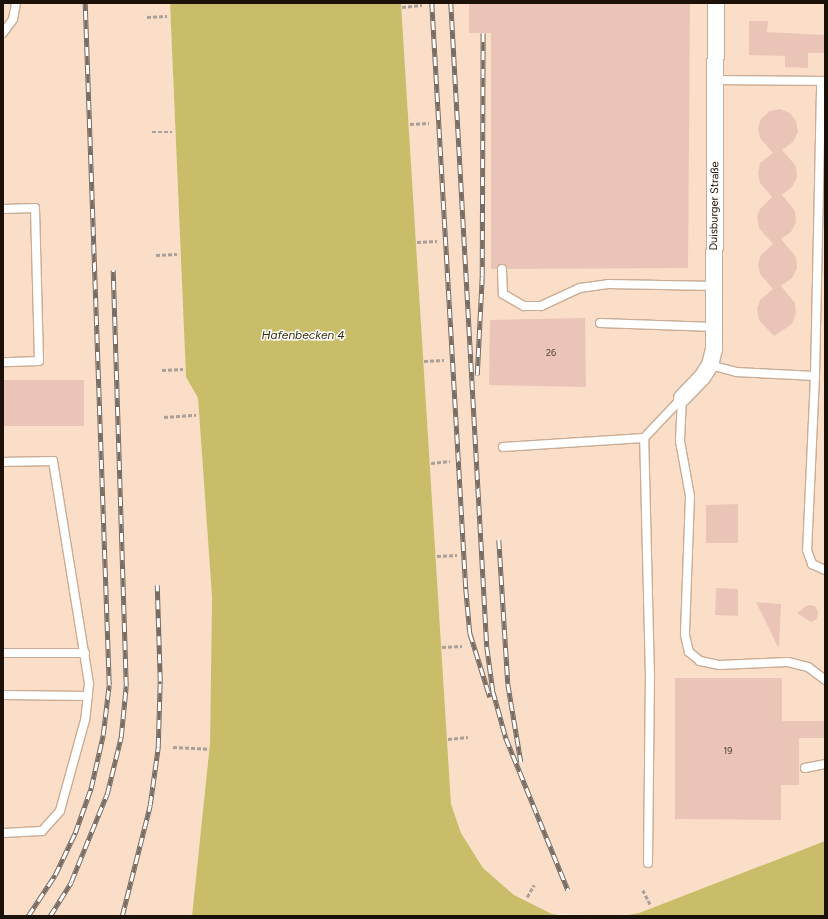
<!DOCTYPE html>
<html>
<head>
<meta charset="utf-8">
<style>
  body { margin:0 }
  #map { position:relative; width:828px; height:919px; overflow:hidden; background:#faeee5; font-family:Figtree,sans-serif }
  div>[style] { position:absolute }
  .built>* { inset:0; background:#fbdec7 }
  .water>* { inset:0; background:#cabd69 }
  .building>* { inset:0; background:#eac5b7 }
  .path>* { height:2.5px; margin-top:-1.25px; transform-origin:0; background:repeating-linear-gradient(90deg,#aba097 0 4px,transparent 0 6px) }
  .roads { filter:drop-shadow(1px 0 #c9ac95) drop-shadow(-1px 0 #c9ac95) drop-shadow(0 1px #c9ac95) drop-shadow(0 -1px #c9ac95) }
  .service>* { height:8px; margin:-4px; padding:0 4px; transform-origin:4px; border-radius:4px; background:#fff }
  .minor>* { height:16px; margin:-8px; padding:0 8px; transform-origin:8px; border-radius:8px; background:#fff }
  .rail>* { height:4.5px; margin-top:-2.25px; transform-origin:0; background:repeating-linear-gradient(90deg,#fff 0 9px,#786d64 0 18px); box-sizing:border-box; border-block:1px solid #786d64 }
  span { translate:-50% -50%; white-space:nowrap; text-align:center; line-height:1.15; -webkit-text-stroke:3px #fff; paint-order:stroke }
  .number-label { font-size:9px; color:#4f3e34 }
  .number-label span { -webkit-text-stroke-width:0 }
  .street-label { font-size:11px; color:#1b1109 }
  .water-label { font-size:12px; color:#312c06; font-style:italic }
  .frame { position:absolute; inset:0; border:4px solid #1b1109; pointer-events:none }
</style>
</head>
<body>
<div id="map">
  <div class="built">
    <div style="clip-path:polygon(3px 3px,170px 3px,186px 377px,198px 398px,212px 597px,210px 743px,192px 916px,3px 916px)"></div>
    <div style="clip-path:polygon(401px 3px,825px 3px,825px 841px,639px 913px,622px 916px,552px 914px,514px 895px,483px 868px,461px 833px,451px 804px)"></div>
  </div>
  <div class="water">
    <div style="clip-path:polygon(170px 3px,401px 3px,451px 804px,461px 833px,483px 868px,514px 895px,552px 914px,566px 916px,192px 916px,210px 743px,212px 597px,198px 398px,186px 377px)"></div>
    <div style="clip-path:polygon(825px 841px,825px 916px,622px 916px,639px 913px)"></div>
  </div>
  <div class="building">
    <div style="clip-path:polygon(469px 3px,690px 3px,688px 268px,508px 269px,502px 264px,497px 269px,491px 269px,491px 33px,469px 33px)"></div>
    <div style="clip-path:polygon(749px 21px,768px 21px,767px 32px,825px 35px,825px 53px,808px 53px,808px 68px,785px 67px,785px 56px,749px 55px)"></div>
    <div style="clip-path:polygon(780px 109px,790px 113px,796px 121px,798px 132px,793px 142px,782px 150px,796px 166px,797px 177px,792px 187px,782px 195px,795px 211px,796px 222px,791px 232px,781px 239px,796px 257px,797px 268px,792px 278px,781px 286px,795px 303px,796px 313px,792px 324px,774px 336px,759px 320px,757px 309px,760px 300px,773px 289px,760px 274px,758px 264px,761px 255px,773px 244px,759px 228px,757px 217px,760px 209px,772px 197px,760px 183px,758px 173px,760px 163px,773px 153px,760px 138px,758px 128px,761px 119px,770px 111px)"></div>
    <div style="clip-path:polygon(585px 318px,586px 387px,489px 385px,490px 320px)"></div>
    <div style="clip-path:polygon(3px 380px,84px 380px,84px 426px,3px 426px)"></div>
    <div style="clip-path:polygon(738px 504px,738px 543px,706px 543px,706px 505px)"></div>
    <div style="clip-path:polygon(716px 588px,738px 589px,738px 616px,715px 615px)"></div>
    <div style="clip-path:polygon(756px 602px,781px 604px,779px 649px)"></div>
    <div style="clip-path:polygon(808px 605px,815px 606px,818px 612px,817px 619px,811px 622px,797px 613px)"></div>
    <div style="clip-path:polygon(675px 678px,782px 678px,782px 721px,825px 721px,825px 738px,799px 738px,799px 785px,781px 785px,781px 820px,675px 819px)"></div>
  </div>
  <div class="path">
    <div style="left:402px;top:7px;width:20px;rotate:-6deg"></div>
    <div style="left:147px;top:17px;width:20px;rotate:-3deg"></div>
    <div style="left:410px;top:124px;width:19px;rotate:-3deg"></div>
    <div style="left:152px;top:132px;width:20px"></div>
    <div style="left:417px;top:242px;width:20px;rotate:-3deg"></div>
    <div style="left:156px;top:255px;width:21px;rotate:-3deg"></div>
    <div style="left:424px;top:361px;width:20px;rotate:-3deg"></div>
    <div style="left:162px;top:370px;width:21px;rotate:-3deg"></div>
    <div style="left:164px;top:417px;width:32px;rotate:-4deg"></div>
    <div style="left:431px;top:463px;width:19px;rotate:-6deg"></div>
    <div style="left:437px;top:556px;width:20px;rotate:-3deg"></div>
    <div style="left:442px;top:647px;width:20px;rotate:-3deg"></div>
    <div style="left:448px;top:739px;width:20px;rotate:-6deg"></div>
    <div style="left:173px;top:747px;width:35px;rotate:3deg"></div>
    <div style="left:643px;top:890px;width:18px;rotate:63deg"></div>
    <div style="left:527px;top:897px;width:14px;rotate:-60deg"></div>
  </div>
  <div class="roads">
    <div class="service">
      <div style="left:3px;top:33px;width:17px;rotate:-54deg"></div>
      <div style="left:13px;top:19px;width:16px;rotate:-79deg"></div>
      <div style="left:717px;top:80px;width:108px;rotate:0.5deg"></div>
      <div style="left:3px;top:209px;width:32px;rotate:-2deg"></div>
      <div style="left:35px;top:208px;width:153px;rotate:88.5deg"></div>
      <div style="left:39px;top:361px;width:36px;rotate:178deg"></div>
      <div style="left:502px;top:269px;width:25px;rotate:88deg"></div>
      <div style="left:503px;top:294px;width:24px;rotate:30deg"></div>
      <div style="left:524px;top:306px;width:17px"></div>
      <div style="left:541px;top:306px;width:43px;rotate:-24.8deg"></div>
      <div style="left:580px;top:288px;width:28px;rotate:-8deg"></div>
      <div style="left:608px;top:284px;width:107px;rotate:1.1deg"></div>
      <div style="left:600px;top:323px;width:115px;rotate:2deg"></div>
      <div style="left:710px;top:365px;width:27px;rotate:15deg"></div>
      <div style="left:736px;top:372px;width:79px;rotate:2.9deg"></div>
      <div style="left:815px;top:376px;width:295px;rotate:-88.8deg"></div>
      <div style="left:815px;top:376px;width:174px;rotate:92.6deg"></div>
      <div style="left:807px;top:550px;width:15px;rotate:70deg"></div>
      <div style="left:812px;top:564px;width:14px;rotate:25deg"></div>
      <div style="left:682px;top:398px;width:43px;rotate:92.7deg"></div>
      <div style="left:680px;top:441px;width:56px;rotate:79.7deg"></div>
      <div style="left:690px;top:496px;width:139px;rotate:92.1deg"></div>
      <div style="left:685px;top:635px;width:17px;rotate:77deg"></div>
      <div style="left:689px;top:652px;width:14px;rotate:39deg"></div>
      <div style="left:700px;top:661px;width:19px;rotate:12deg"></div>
      <div style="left:719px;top:665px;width:69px;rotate:-2.5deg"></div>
      <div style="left:788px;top:662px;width:21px;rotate:14deg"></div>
      <div style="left:808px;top:667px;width:21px;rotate:37deg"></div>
      <div style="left:503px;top:447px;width:141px;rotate:-3.7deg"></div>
      <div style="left:3px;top:462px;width:50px;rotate:-1.1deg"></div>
      <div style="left:53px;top:461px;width:226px;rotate:80.8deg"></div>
      <div style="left:89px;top:684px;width:36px;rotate:96deg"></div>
      <div style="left:85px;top:720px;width:94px;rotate:105.4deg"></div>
      <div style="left:60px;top:811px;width:27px;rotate:132deg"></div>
      <div style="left:42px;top:831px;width:39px;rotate:177deg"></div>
      <div style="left:3px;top:653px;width:82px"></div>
      <div style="left:3px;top:695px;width:85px;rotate:0.7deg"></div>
      <div style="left:805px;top:768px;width:20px;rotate:-11deg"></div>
      <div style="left:648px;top:863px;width:186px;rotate:-89.4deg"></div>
      <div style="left:650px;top:677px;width:239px;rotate:-91.4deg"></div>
      <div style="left:644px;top:438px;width:55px;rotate:-46.5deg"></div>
    </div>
    <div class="minor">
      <div style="left:682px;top:398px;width:30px;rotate:-46deg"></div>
      <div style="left:703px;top:376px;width:13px;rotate:-58deg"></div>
      <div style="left:710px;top:365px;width:16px;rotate:-76deg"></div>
      <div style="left:714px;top:349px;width:346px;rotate:-89.7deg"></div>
    </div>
  </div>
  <div class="rail">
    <div style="left:432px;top:3px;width:587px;rotate:86.68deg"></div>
    <div style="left:466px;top:589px;width:44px;rotate:84.8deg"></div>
    <div style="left:470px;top:633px;width:67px;rotate:72.6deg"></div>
    <div style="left:451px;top:3px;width:645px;rotate:86.8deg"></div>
    <div style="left:487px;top:647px;width:44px;rotate:82.2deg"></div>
    <div style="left:493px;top:691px;width:49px;rotate:74.5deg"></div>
    <div style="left:506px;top:738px;width:164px;rotate:67.8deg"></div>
    <div style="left:477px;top:375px;width:99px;rotate:-87.1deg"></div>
    <div style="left:482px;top:276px;width:243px;rotate:-89.8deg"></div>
    <div style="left:499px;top:540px;width:144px;rotate:86.4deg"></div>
    <div style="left:508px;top:684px;width:79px;rotate:80.5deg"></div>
    <div style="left:28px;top:916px;width:49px;rotate:-56.6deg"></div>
    <div style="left:55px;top:875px;width:47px;rotate:-64.5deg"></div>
    <div style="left:75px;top:833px;width:48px;rotate:-70.4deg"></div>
    <div style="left:91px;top:788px;width:54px;rotate:-77.2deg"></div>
    <div style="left:103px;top:735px;width:50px;rotate:-83.2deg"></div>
    <div style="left:109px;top:685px;width:682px;rotate:-92.02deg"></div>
    <div style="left:50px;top:916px;width:40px;rotate:-58deg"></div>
    <div style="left:71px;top:882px;width:95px;rotate:-67.8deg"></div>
    <div style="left:107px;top:794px;width:59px;rotate:-76.2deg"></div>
    <div style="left:121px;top:737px;width:51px;rotate:-84.4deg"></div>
    <div style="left:126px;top:686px;width:416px;rotate:-91.8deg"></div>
    <div style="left:122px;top:916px;width:114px;rotate:-75.8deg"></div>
    <div style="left:150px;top:805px;width:59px;rotate:-82.1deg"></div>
    <div style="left:158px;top:747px;width:66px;rotate:-88.3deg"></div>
    <div style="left:160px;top:681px;width:96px;rotate:-91.8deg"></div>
  </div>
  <div class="number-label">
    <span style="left:551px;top:353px">26</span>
    <span style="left:728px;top:751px">19</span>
  </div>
  <div class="street-label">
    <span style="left:715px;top:206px;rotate:-89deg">Duisburger Straße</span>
  </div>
  <div class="water-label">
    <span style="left:303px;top:336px">Hafenbecken 4</span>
  </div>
  <div class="frame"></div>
</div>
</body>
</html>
